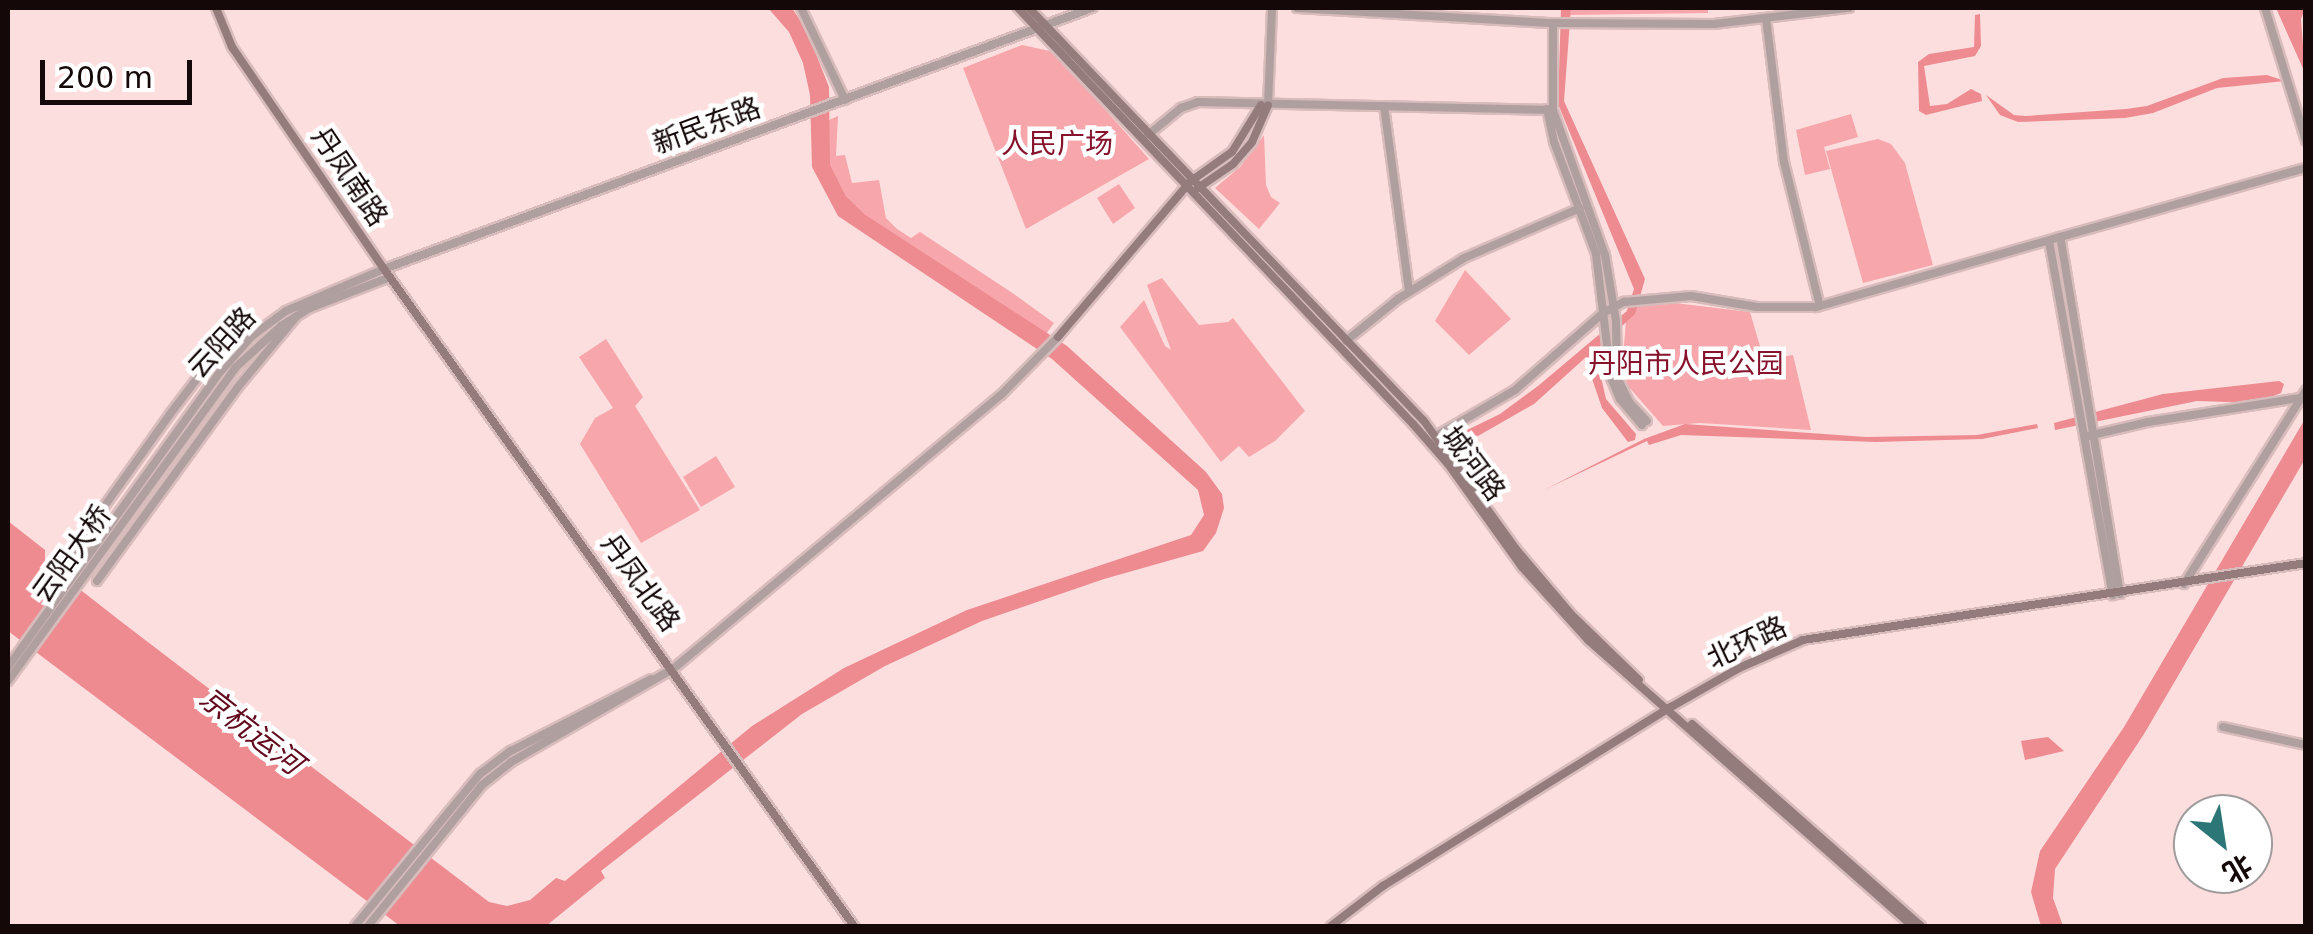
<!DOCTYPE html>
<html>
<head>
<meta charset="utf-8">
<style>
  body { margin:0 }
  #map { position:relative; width:2313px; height:934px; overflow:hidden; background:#fddede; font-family:"DejaVu Sans","Noto Sans SC",sans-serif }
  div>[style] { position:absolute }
  .green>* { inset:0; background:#f7a7ab }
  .water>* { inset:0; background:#ed8b91 }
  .roads { filter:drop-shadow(2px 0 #d8bcbc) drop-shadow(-2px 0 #d8bcbc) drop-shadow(0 2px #d8bcbc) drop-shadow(0 -2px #d8bcbc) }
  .tertiary>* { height:8px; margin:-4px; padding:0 4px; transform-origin:4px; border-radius:4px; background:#b09f9f }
  .secondary>* { height:8px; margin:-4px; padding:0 4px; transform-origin:4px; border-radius:4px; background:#947c7d }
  span { translate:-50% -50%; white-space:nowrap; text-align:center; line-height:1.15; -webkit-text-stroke:9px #fff; paint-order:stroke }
  .street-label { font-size:28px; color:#140808 }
  .park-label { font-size:28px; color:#87122c }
  .water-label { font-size:30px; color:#620a1e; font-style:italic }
  .frame { position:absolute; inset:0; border:10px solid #140808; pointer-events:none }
  .north { position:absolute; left:2173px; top:794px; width:100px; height:100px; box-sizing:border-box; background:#fff; border:2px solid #a19c9c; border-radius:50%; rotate:150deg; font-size:28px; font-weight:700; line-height:40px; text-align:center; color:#140808 }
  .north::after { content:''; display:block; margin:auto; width:35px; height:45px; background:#2c7677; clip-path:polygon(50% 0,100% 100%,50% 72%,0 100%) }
  .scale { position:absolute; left:40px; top:60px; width:152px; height:45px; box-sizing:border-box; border:5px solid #140808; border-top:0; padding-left:12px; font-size:30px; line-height:35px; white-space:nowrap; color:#140808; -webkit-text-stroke:8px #fff; paint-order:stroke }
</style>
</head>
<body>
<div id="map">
  <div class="green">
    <div style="clip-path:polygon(1571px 8px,1708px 8px,1708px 13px,1570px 15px)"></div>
    <div style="clip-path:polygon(1022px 45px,1050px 51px,1063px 62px,1149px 159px,1026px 229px,963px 68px)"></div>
    <div style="clip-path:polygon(1851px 114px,1858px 137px,1824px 147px,1830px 169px,1805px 175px,1796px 130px)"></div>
    <div style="clip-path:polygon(838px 116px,836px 156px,845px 155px,852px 183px,879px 180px,886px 218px,897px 229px,911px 238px,920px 232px,1014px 294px,1054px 323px,1046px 334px,863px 214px,846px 196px,830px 164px,827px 143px,829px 120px)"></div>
    <div style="clip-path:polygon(1264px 135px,1266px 185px,1271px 197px,1280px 203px,1259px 229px,1215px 188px,1240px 167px)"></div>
    <div style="clip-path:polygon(1878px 139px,1891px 144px,1905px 163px,1933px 265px,1863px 283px,1826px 151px)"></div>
    <div style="clip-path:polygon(1119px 184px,1135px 208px,1113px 224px,1097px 198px)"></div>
    <div style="clip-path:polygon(1465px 270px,1511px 319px,1469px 355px,1435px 321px)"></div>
    <div style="clip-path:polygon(1162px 278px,1199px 325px,1228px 322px,1233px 318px,1305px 411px,1275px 441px,1249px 457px,1239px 446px,1221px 462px,1120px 327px,1144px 300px,1165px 346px,1171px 350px,1147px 285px)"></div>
    <div style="clip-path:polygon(1658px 301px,1750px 312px,1764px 360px,1793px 355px,1811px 430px,1700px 423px,1663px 426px,1627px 385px,1623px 357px,1627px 309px)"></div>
    <div style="clip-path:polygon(606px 339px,643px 397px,635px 406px,700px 510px,641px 543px,580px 444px,595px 418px,613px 408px,579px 357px)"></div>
    <div style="clip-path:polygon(716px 456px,735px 487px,701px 507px,683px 477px)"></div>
  </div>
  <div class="water">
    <div style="clip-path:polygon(768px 8px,792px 8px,807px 31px,829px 87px,830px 164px,846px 196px,864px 214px,1067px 346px,1206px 472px,1222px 494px,1224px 508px,1216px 533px,1203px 551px,1104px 579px,982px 621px,885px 666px,802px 714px,601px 871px,605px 878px,546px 926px,400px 926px,8px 631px,8px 521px,45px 550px,45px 562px,119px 620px,489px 902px,507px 906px,530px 900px,556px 878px,565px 881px,752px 726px,844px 668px,967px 610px,1191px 535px,1204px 515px,1198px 490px,1052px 359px,838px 216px,812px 167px,810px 95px,803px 63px,789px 32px)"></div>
    <div style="clip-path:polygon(1561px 8px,1571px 8px,1564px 101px,1645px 279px,1635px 314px,1595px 351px,1606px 399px,1636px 434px,1635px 440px,1628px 442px,1602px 408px,1585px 358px,1534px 404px,1464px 444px,1457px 435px,1500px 414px,1538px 386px,1627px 311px,1634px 289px,1558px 104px)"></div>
    <div style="clip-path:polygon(2276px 8px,2305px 8px,2301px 19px,2305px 73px)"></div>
    <div style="clip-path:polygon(1980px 14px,1981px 46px,1975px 56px,1924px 66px,1930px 106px,1947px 104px,1971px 89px,1981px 94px,1982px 101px,1926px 115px,1919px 111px,1918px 62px,1929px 54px,1974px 47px,1975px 15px)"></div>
    <div style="clip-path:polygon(2267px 75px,2285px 81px,2217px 88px,2153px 113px,2125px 118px,2018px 122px,2000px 115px,1986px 95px,2014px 115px,2025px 116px,2126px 109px,2147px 106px,2223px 78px)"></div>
    <div style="clip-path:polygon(2279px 381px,2284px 384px,2281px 393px,2255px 403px,2197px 401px,2055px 430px,2054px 423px,2163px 394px)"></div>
    <div style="clip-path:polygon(2305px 419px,2305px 459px,2144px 734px,2055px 869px,2053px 898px,2063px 926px,2041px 926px,2031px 892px,2040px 851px,2124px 727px)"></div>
    <div style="clip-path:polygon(1685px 424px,1866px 437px,1977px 435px,2037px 424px,2038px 428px,1982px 439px,1876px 442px,1681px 435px,1649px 445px,1647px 441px,1544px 490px,1644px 439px)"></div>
    <div style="clip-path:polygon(2048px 737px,2064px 751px,2025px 760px,2021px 741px)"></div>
  </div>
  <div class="roads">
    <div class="tertiary">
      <div style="left:801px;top:8px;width:102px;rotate:64.4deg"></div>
      <div style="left:1297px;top:8px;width:256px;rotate:3.4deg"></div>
      <div style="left:1553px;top:23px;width:161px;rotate:0.4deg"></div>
      <div style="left:1714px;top:24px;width:136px;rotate:-6.8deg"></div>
      <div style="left:2265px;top:8px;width:139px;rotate:72.9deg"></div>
      <div style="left:1766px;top:18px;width:145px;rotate:82.9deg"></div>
      <div style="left:1784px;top:162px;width:148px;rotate:76deg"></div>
      <div style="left:1553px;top:23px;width:87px;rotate:90deg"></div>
      <div style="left:1553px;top:110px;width:154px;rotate:70.3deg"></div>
      <div style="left:1605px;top:255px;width:67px;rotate:80.5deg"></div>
      <div style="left:1616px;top:321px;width:56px;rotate:89deg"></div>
      <div style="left:1617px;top:377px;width:28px;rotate:64deg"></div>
      <div style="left:1629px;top:402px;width:26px;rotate:47deg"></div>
      <div style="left:1268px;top:105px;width:97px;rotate:-87.6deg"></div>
      <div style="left:1384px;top:106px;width:187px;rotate:82.3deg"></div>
      <div style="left:1547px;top:109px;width:34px;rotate:78deg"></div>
      <div style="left:1554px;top:142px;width:120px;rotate:69.4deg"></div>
      <div style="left:1596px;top:254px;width:125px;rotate:83.1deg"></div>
      <div style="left:1611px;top:378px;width:23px;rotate:67deg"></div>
      <div style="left:1620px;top:399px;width:34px;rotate:50deg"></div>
      <div style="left:1148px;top:135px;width:43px;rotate:-39.3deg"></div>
      <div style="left:1181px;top:108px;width:18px;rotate:-19deg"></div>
      <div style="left:1198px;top:102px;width:355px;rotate:1.3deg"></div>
      <div style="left:2049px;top:241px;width:360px;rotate:79.8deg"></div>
      <div style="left:1346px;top:341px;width:67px;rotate:-38.9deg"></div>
      <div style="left:1398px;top:299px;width:78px;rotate:-31.8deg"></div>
      <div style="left:1464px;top:258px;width:126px;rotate:-23.3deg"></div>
      <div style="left:1436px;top:436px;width:91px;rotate:-30.2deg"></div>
      <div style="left:1515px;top:390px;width:117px;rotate:-41.2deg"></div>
      <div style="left:1603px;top:313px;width:24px;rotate:-28deg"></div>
      <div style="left:1624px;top:302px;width:67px;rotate:-5.1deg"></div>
      <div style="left:1691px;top:296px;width:67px;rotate:9.5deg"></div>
      <div style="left:1757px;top:307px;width:59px"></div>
      <div style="left:1816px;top:307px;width:254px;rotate:-16deg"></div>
      <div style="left:2088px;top:436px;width:62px;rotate:-13.1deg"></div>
      <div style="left:2148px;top:422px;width:154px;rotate:-9deg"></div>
      <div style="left:66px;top:560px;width:179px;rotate:-54.5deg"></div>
      <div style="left:170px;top:414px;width:81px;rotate:-52.6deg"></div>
      <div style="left:219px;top:350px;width:32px;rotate:-44deg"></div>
      <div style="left:97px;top:581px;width:240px;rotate:-54deg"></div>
      <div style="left:238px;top:387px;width:91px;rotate:-50.4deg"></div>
      <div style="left:2184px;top:584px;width:229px;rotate:-57.8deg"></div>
      <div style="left:2120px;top:594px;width:362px;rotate:-99.5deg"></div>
      <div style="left:2060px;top:237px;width:255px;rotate:-15.7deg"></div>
      <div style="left:8px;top:667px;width:365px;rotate:-54.3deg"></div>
      <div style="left:221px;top:371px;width:47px;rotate:-48.5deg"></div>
      <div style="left:252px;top:336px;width:42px;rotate:-36.3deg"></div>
      <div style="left:286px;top:311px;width:107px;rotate:-23.2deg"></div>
      <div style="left:384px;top:269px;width:755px;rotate:-20.24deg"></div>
      <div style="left:8px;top:681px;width:387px;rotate:-54deg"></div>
      <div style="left:235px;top:368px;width:62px;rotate:-42.4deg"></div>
      <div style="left:281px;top:326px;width:34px;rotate:-32deg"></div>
      <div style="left:310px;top:308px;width:86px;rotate:-21.2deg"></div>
      <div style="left:2223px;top:727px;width:85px;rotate:12.2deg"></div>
      <div style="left:355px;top:926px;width:197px;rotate:-50.6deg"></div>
      <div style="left:480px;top:774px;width:39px;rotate:-37deg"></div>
      <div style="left:511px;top:751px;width:157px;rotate:-27.2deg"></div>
      <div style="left:368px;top:926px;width:181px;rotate:-51deg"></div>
      <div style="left:482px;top:785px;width:37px;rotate:-38deg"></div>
      <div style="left:511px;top:762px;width:187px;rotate:-29.9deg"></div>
      <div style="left:673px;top:669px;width:427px;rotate:-39.9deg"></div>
      <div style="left:1001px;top:395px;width:81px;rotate:-45.5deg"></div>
    </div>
    <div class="secondary">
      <div style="left:216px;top:8px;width:42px;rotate:67.7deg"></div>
      <div style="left:232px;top:47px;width:269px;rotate:55.6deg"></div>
      <div style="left:384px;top:269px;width:808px;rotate:54.42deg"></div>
      <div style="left:1018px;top:8px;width:574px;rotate:46.48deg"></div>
      <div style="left:1413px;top:424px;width:53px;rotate:48.8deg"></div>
      <div style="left:1448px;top:464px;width:127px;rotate:54.3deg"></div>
      <div style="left:1522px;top:567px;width:98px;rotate:47.9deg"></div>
      <div style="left:1588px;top:640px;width:432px;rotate:41.4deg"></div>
      <div style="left:1029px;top:8px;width:571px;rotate:46.28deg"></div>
      <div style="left:1424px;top:421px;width:158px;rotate:54.3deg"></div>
      <div style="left:1516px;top:549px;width:84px;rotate:49.8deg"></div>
      <div style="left:1570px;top:613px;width:96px;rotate:44.2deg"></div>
      <div style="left:1198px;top:188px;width:42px;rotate:-34.4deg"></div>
      <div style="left:1233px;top:164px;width:29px;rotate:-49deg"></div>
      <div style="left:1252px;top:142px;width:40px;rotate:-66.6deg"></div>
      <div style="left:1058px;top:337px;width:205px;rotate:-49.6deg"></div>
      <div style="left:1191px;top:181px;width:50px;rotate:-35.3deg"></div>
      <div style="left:1232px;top:152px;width:55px;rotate:-58.3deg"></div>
      <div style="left:1692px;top:724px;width:305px;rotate:41.4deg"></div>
      <div style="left:1331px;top:926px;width:66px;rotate:-37.6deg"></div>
      <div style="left:1383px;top:886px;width:339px;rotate:-31.9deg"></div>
      <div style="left:1671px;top:707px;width:78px;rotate:-29.8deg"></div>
      <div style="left:1739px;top:668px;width:70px;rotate:-23.6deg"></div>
      <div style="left:1803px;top:640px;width:509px;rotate:-8.7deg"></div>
    </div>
  </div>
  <div class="street-label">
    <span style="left:707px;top:126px;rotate:-20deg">新民东路</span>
    <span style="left:349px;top:177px;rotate:56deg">丹凤南路</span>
    <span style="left:222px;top:343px;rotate:-47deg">云阳路</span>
    <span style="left:1473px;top:464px;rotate:53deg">城河路</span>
    <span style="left:72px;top:554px;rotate:-54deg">云阳大桥</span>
    <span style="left:640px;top:583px;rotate:54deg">丹凤北路</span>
    <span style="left:1747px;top:643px;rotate:-25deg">北环路</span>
  </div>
  <div class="park-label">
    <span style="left:1057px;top:144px">人民广场</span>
    <span style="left:1686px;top:364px">丹阳市人民公园</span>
  </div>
  <div class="water-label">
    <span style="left:251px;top:731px;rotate:38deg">京杭运河</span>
  </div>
  <div class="frame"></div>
  <div class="north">北</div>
  <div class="scale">200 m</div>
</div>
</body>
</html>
